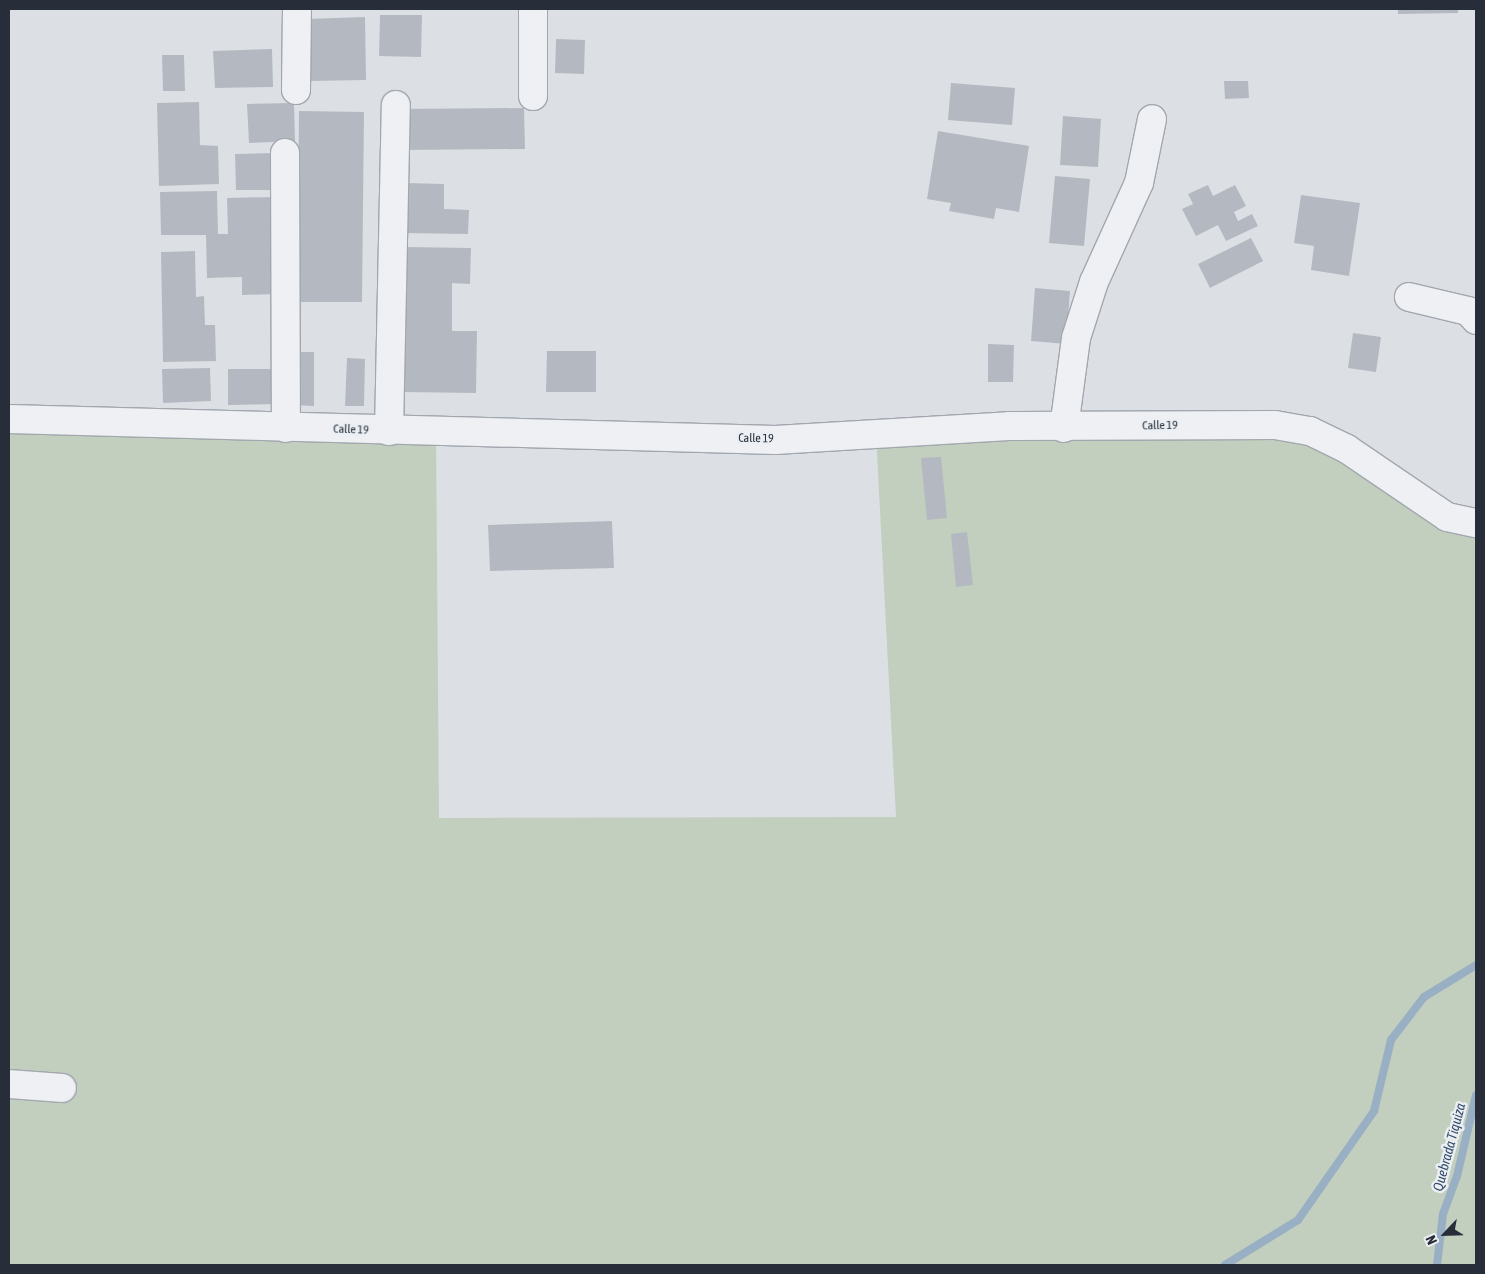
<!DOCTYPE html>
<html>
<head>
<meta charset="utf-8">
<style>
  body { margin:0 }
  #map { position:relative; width:1485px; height:1274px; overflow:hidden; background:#dce0e5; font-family:"Asap Condensed",sans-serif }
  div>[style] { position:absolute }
  .green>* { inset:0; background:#c2cebe }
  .stream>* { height:8px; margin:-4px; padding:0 4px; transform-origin:4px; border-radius:4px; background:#99afc3 }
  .building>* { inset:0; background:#b4b9c1 }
  .roads { filter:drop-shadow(1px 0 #a2a7ae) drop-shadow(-1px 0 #a2a7ae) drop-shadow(0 1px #a2a7ae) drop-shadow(0 -1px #a2a7ae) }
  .minor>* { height:28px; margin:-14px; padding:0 14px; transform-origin:14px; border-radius:14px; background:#eef0f4 }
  span { translate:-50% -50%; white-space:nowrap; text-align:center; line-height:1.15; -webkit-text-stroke:5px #ebeff3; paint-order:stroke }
  .street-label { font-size:12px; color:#272e3a }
  .water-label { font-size:14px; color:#344e6b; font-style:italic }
  .frame { position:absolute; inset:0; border:10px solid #272e3a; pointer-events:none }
  .north { position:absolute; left:1420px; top:1209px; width:50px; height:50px; -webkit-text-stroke:4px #ebeff3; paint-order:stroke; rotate:246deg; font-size:14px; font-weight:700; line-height:20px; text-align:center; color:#272e3a }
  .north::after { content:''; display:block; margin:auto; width:18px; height:22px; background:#272e3a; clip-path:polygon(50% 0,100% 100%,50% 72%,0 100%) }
</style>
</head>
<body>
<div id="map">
  <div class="green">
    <div style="clip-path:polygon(9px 418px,436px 432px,439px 818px,896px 817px,876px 434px,1275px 425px,1476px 523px,1476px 1265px,9px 1265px)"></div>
  </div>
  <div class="stream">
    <div style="left:1225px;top:1265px;width:86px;rotate:-31.7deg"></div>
    <div style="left:1298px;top:1220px;width:133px;rotate:-55.1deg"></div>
    <div style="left:1374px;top:1111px;width:73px;rotate:-76.5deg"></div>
    <div style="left:1391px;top:1040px;width:54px;rotate:-52.5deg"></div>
    <div style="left:1424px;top:997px;width:61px;rotate:-31.6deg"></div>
    <div style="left:1437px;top:1265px;width:51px;rotate:-83.3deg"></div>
    <div style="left:1443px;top:1214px;width:40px;rotate:-69.8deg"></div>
    <div style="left:1457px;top:1176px;width:83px;rotate:-76.8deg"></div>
  </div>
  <div class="building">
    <div style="clip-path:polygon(1398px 9px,1458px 9px,1458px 13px,1398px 14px)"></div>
    <div style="clip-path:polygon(380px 15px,422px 15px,421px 57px,379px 56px)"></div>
    <div style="clip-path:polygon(365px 17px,366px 80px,309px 81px,307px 19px)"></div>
    <div style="clip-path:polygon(556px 39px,585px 40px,584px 74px,555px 73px)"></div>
    <div style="clip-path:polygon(272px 49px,273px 87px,215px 88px,213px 51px)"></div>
    <div style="clip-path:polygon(162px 55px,184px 55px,185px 91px,163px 91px)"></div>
    <div style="clip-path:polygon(1224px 81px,1248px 81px,1249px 98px,1225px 99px)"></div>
    <div style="clip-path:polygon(951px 83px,1015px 88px,1012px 125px,948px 120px)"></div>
    <div style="clip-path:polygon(199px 102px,200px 145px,218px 146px,219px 184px,159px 186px,157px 103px)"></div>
    <div style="clip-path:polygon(294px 103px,295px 141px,249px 143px,247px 104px)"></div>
    <div style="clip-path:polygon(524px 108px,525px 149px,401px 150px,400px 109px)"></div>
    <div style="clip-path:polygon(299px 111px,364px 112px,362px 302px,297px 302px)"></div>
    <div style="clip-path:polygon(1063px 116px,1101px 119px,1098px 167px,1060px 165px)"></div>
    <div style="clip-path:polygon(938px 131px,1029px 146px,1019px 212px,996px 208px,994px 219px,949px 211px,951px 203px,927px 199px)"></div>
    <div style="clip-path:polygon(274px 153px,275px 190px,236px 190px,235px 154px)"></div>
    <div style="clip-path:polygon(1055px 176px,1090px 179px,1084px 246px,1049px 243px)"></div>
    <div style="clip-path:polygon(404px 183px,444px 184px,444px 209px,469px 210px,468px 234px,404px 233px)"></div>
    <div style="clip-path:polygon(1208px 185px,1213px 196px,1235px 185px,1246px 206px,1234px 212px,1238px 221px,1252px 214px,1258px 226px,1226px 241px,1218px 225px,1196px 236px,1182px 209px,1193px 204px,1188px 194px)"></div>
    <div style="clip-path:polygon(217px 191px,218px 234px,228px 234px,227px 198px,273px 197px,276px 294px,242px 295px,242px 277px,207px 278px,206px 235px,161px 235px,160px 192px)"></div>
    <div style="clip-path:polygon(1301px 195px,1360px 203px,1349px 276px,1311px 270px,1314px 246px,1294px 243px)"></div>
    <div style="clip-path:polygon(1251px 238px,1263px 261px,1210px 288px,1198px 264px)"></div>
    <div style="clip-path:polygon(404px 247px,471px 248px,470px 284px,452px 283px,452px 331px,477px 331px,476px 393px,403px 392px)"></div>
    <div style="clip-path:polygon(195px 251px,196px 297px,204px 296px,205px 325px,215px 325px,216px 361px,163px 362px,161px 252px)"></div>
    <div style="clip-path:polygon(1035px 288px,1070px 291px,1066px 344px,1031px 341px)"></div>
    <div style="clip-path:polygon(1353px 333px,1381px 337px,1376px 372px,1348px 368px)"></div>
    <div style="clip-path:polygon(988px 344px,1014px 345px,1013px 382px,988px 382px)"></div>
    <div style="clip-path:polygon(547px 351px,596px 351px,596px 392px,546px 392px)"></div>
    <div style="clip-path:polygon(293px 352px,314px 352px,314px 406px,292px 405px)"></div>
    <div style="clip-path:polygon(347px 358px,365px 359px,364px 406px,345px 406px)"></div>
    <div style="clip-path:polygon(210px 368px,211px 401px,163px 403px,162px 369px)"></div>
    <div style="clip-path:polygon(228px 369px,273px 369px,274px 404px,228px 405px)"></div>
    <div style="clip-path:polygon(941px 457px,947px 518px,927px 520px,921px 458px)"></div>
    <div style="clip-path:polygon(612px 521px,614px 568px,490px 571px,488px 525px)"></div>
    <div style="clip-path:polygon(967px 532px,973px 585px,956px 587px,951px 534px)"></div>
  </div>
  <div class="roads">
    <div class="minor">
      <div style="left:533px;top:9px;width:87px;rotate:90deg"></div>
      <div style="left:296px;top:90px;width:81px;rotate:-89.3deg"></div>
      <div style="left:285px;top:153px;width:275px;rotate:89.8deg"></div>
      <div style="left:1409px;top:297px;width:61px;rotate:13.3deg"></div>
      <div style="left:1468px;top:311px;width:12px;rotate:48deg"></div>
      <div style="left:9px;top:419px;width:766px;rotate:1.57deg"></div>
      <div style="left:775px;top:440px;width:234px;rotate:-3.4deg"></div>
      <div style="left:1009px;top:426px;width:266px;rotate:-0.2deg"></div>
      <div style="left:1275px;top:425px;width:36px;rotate:10deg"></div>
      <div style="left:1310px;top:431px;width:41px;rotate:25.9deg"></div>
      <div style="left:1347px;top:449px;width:121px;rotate:34.2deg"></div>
      <div style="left:1447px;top:517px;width:30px;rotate:12deg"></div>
      <div style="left:1064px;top:428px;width:91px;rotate:-82.4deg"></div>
      <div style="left:1076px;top:338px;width:59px;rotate:-72.2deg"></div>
      <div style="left:1094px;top:282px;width:109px;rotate:-65.6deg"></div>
      <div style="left:1139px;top:183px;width:65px;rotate:-78.5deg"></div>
      <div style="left:389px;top:431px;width:326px;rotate:-88.8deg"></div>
      <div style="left:9px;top:1084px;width:53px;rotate:4.3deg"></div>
    </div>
  </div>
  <div class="street-label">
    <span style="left:1160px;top:426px;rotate:-1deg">Calle 19</span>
    <span style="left:351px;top:430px;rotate:2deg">Calle 19</span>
    <span style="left:756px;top:439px;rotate:1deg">Calle 19</span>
  </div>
  <div class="water-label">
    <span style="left:1449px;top:1147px;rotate:-75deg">Quebrada Tiquiza</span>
  </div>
  <div class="frame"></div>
  <div class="north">N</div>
</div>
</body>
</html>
